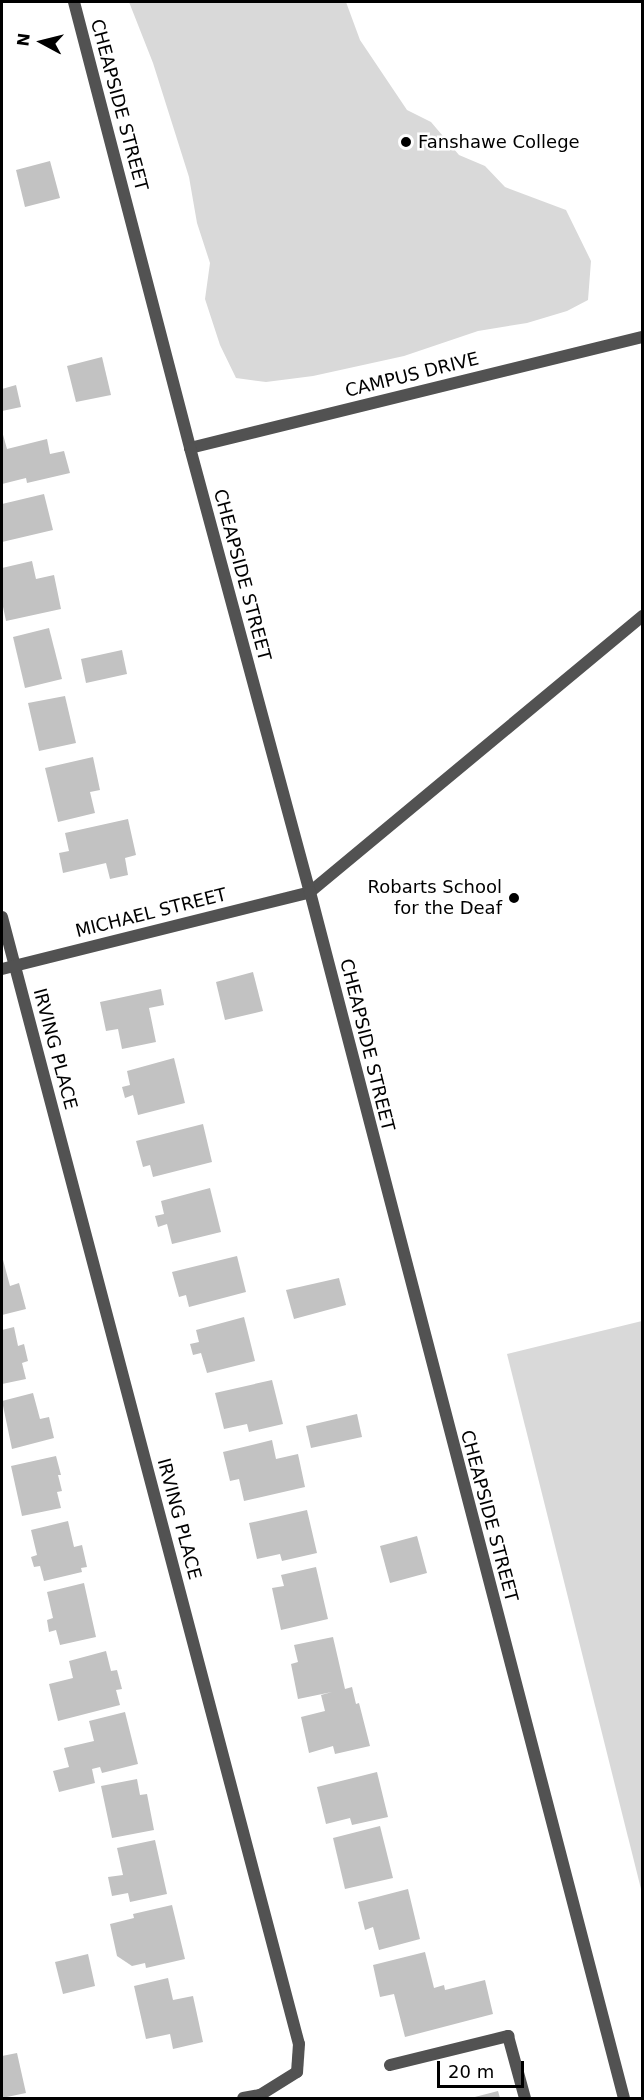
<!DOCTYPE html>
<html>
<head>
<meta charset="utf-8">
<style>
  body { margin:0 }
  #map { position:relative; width:644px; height:2100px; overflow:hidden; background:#fff; font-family:"DejaVu Sans",sans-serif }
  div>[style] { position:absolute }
  .green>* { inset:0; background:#d9d9d9 }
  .building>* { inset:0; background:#c2c2c2 }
  .service>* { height:12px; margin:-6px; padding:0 6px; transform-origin:6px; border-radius:6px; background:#525252 }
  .minor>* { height:12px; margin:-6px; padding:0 6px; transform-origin:6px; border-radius:6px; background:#525252 }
  .tertiary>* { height:12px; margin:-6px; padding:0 6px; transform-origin:6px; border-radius:6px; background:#525252 }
  .dots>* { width:16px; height:16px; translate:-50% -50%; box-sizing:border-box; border:3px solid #fff; border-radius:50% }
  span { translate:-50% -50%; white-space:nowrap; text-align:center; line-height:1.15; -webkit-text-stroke:5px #fff; paint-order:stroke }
  .street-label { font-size:18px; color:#000 }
  .poi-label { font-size:18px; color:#000 }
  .left { translate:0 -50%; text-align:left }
  .right { translate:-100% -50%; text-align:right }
  .frame { position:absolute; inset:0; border:3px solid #000; pointer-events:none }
  .north { position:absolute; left:12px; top:12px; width:60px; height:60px; -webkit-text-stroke:4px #fff; paint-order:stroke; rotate:277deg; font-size:16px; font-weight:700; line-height:24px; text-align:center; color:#000 }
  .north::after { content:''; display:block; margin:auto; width:21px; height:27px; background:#000; clip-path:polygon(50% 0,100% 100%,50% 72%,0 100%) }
  .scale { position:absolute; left:437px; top:2061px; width:87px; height:27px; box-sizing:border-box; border:3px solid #000; border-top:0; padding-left:8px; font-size:18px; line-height:21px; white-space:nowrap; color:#000; -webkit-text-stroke:4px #fff; paint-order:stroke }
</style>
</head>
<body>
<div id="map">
  <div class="green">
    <div style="clip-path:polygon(129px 2px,346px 2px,360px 40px,407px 110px,431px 122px,459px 155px,485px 166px,505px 187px,566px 210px,591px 261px,588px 300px,567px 311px,527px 323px,478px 331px,404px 356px,313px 376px,266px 382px,236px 378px,220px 345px,205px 299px,210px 263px,197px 223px,189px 177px,153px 63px)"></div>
    <div style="clip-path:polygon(642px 1321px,642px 1893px,507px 1354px)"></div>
  </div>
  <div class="building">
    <div style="clip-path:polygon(50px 161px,60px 198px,25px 207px,16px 170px)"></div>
    <div style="clip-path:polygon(102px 357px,111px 395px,76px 402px,67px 366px)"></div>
    <div style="clip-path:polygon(16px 385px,21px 407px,2px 411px,2px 389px)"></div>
    <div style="clip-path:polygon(2px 431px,7px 449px,47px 439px,50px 454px,64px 451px,70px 473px,27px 483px,26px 478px,2px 484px)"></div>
    <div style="clip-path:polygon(44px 494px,53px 530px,2px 542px,2px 504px)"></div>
    <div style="clip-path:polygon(32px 561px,36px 579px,54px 575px,61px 609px,6px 621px,2px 602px,2px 568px)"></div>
    <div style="clip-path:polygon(49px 628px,62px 679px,25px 688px,13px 637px)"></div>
    <div style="clip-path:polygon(122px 650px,127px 674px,86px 683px,81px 659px)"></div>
    <div style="clip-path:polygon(65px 696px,76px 743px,39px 751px,28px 703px)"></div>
    <div style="clip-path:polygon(93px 757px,100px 790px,90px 792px,95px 813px,58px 822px,45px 768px)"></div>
    <div style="clip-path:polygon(128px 819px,136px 855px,125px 858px,128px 875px,110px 879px,106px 863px,63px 873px,59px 853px,69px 851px,65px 833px)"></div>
    <div style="clip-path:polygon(253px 972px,263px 1011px,225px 1020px,216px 982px)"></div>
    <div style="clip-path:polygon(161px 989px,164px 1005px,149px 1008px,156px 1042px,122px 1049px,118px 1029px,106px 1031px,100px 1002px)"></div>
    <div style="clip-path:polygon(174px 1058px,185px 1103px,138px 1115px,133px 1095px,125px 1098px,122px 1087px,130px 1085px,127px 1071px)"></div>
    <div style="clip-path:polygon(203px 1124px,212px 1162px,153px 1177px,150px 1165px,143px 1167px,136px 1141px)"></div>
    <div style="clip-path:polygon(210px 1188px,221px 1232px,172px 1244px,167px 1224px,158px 1227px,155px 1216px,164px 1214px,161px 1201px)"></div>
    <div style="clip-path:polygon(2px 1256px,10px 1286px,19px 1283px,26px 1309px,2px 1315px)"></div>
    <div style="clip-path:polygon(237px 1256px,246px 1292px,189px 1307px,186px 1295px,179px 1297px,172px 1272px)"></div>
    <div style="clip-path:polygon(339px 1278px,346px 1305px,294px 1319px,286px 1290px)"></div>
    <div style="clip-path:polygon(244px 1317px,255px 1361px,207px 1373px,201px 1353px,193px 1355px,190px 1344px,199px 1342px,196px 1330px)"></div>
    <div style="clip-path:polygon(14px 1327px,18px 1346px,24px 1344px,28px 1361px,22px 1363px,26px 1379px,2px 1384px,2px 1330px)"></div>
    <div style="clip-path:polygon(272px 1380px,283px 1424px,249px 1432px,247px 1424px,224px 1429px,215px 1393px)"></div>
    <div style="clip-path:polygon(33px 1393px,40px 1419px,49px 1417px,54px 1438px,12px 1449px,2px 1401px)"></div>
    <div style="clip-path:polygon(357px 1414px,362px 1437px,311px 1448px,306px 1426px)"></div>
    <div style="clip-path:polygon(272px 1440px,276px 1459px,298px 1454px,305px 1487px,244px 1501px,239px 1479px,230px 1481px,223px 1452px)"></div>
    <div style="clip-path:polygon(56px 1456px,61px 1475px,58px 1475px,62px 1491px,57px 1492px,61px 1508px,22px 1516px,11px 1466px)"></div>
    <div style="clip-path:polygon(307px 1510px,317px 1553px,282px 1561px,280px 1554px,257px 1559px,249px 1523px)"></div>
    <div style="clip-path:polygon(68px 1521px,74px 1547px,82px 1545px,87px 1567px,81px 1568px,82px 1572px,44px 1581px,40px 1566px,34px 1567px,31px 1557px,37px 1555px,31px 1530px)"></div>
    <div style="clip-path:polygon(417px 1536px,427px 1573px,390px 1583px,380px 1546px)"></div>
    <div style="clip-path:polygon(316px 1567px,328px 1619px,281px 1630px,272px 1588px,284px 1586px,281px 1575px)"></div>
    <div style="clip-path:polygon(84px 1583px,96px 1637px,60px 1645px,56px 1630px,49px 1632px,47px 1620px,53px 1618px,47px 1592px)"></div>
    <div style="clip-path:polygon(333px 1637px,345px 1689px,352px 1687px,356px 1704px,359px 1703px,370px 1746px,335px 1754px,333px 1746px,309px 1753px,301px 1717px,325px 1711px,321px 1695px,332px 1692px,298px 1699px,291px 1664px,298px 1662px,294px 1645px)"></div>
    <div style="clip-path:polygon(106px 1651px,111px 1671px,117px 1670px,122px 1689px,116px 1690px,120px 1705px,58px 1721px,49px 1684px,73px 1678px,69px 1661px)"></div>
    <div style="clip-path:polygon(125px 1712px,138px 1764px,102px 1773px,100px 1767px,92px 1769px,95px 1783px,59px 1792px,53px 1771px,69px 1767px,64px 1748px,94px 1741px,89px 1721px)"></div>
    <div style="clip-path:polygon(377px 1772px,388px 1817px,352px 1825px,350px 1818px,326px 1824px,317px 1787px)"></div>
    <div style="clip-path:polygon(137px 1779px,140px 1795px,147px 1794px,154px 1830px,112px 1838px,101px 1786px)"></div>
    <div style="clip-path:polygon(380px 1826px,393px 1878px,345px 1889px,333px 1838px)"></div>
    <div style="clip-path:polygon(155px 1840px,167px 1894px,130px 1902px,128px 1893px,112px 1896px,108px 1877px,123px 1875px,117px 1848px)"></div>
    <div style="clip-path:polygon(408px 1889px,420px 1939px,379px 1950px,373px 1927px,365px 1930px,358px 1902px)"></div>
    <div style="clip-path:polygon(172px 1905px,185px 1959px,146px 1968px,145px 1963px,132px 1966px,117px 1956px,110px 1924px,134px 1918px,133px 1914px)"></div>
    <div style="clip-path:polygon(425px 1952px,434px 1988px,444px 1985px,445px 1990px,485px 1980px,493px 2014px,405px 2037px,394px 1994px,380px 1997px,373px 1965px)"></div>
    <div style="clip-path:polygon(88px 1954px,95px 1986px,63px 1994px,55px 1962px)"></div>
    <div style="clip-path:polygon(168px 1978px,173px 2000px,193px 1996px,203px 2042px,173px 2049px,170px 2034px,146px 2039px,134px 1986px)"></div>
    <div style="clip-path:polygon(17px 2053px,26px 2093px,2px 2098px,2px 2056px)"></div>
    <div style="clip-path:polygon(498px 2091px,500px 2098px,471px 2098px)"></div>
  </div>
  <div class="service">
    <div style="left:190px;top:448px;width:465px;rotate:-13.8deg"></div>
    <div style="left:310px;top:892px;width:432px;rotate:-39.7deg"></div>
    <div style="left:390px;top:2065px;width:122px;rotate:-13.8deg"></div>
    <div style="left:508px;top:2036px;width:64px;rotate:74.7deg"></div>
  </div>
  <div class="minor">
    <div style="left:2px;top:917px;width:1165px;rotate:75.24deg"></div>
    <div style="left:299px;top:2044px;width:28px;rotate:94deg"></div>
    <div style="left:297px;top:2072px;width:44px;rotate:148.1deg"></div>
    <div style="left:260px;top:2095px;width:17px;rotate:170deg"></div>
    <div style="left:2px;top:969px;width:317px;rotate:-14deg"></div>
  </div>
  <div class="tertiary">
    <div style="left:74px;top:2px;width:461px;rotate:75.4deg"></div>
    <div style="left:190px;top:448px;width:460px;rotate:74.9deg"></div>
    <div style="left:310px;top:892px;width:1246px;rotate:75.41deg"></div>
  </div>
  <div class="dots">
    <div style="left:406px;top:142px;background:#000"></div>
    <div style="left:514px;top:898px;background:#000"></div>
  </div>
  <div class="street-label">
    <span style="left:119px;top:105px;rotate:75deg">CHEAPSIDE STREET</span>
    <span style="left:412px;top:375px;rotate:-14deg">CAMPUS DRIVE</span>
    <span style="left:242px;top:575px;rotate:75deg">CHEAPSIDE STREET</span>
    <span style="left:151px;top:913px;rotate:-14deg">MICHAEL STREET</span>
    <span style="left:367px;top:1045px;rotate:76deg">CHEAPSIDE STREET</span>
    <span style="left:55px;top:1049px;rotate:75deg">IRVING PLACE</span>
    <span style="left:489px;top:1516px;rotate:75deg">CHEAPSIDE STREET</span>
    <span style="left:179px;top:1519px;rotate:75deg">IRVING PLACE</span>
  </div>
  <div class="poi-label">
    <span class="left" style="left:418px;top:142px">Fanshawe College</span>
    <span class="right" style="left:502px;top:898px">Robarts School<br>for the Deaf</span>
  </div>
  <div class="frame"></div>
  <div class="north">N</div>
  <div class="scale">20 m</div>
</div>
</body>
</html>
